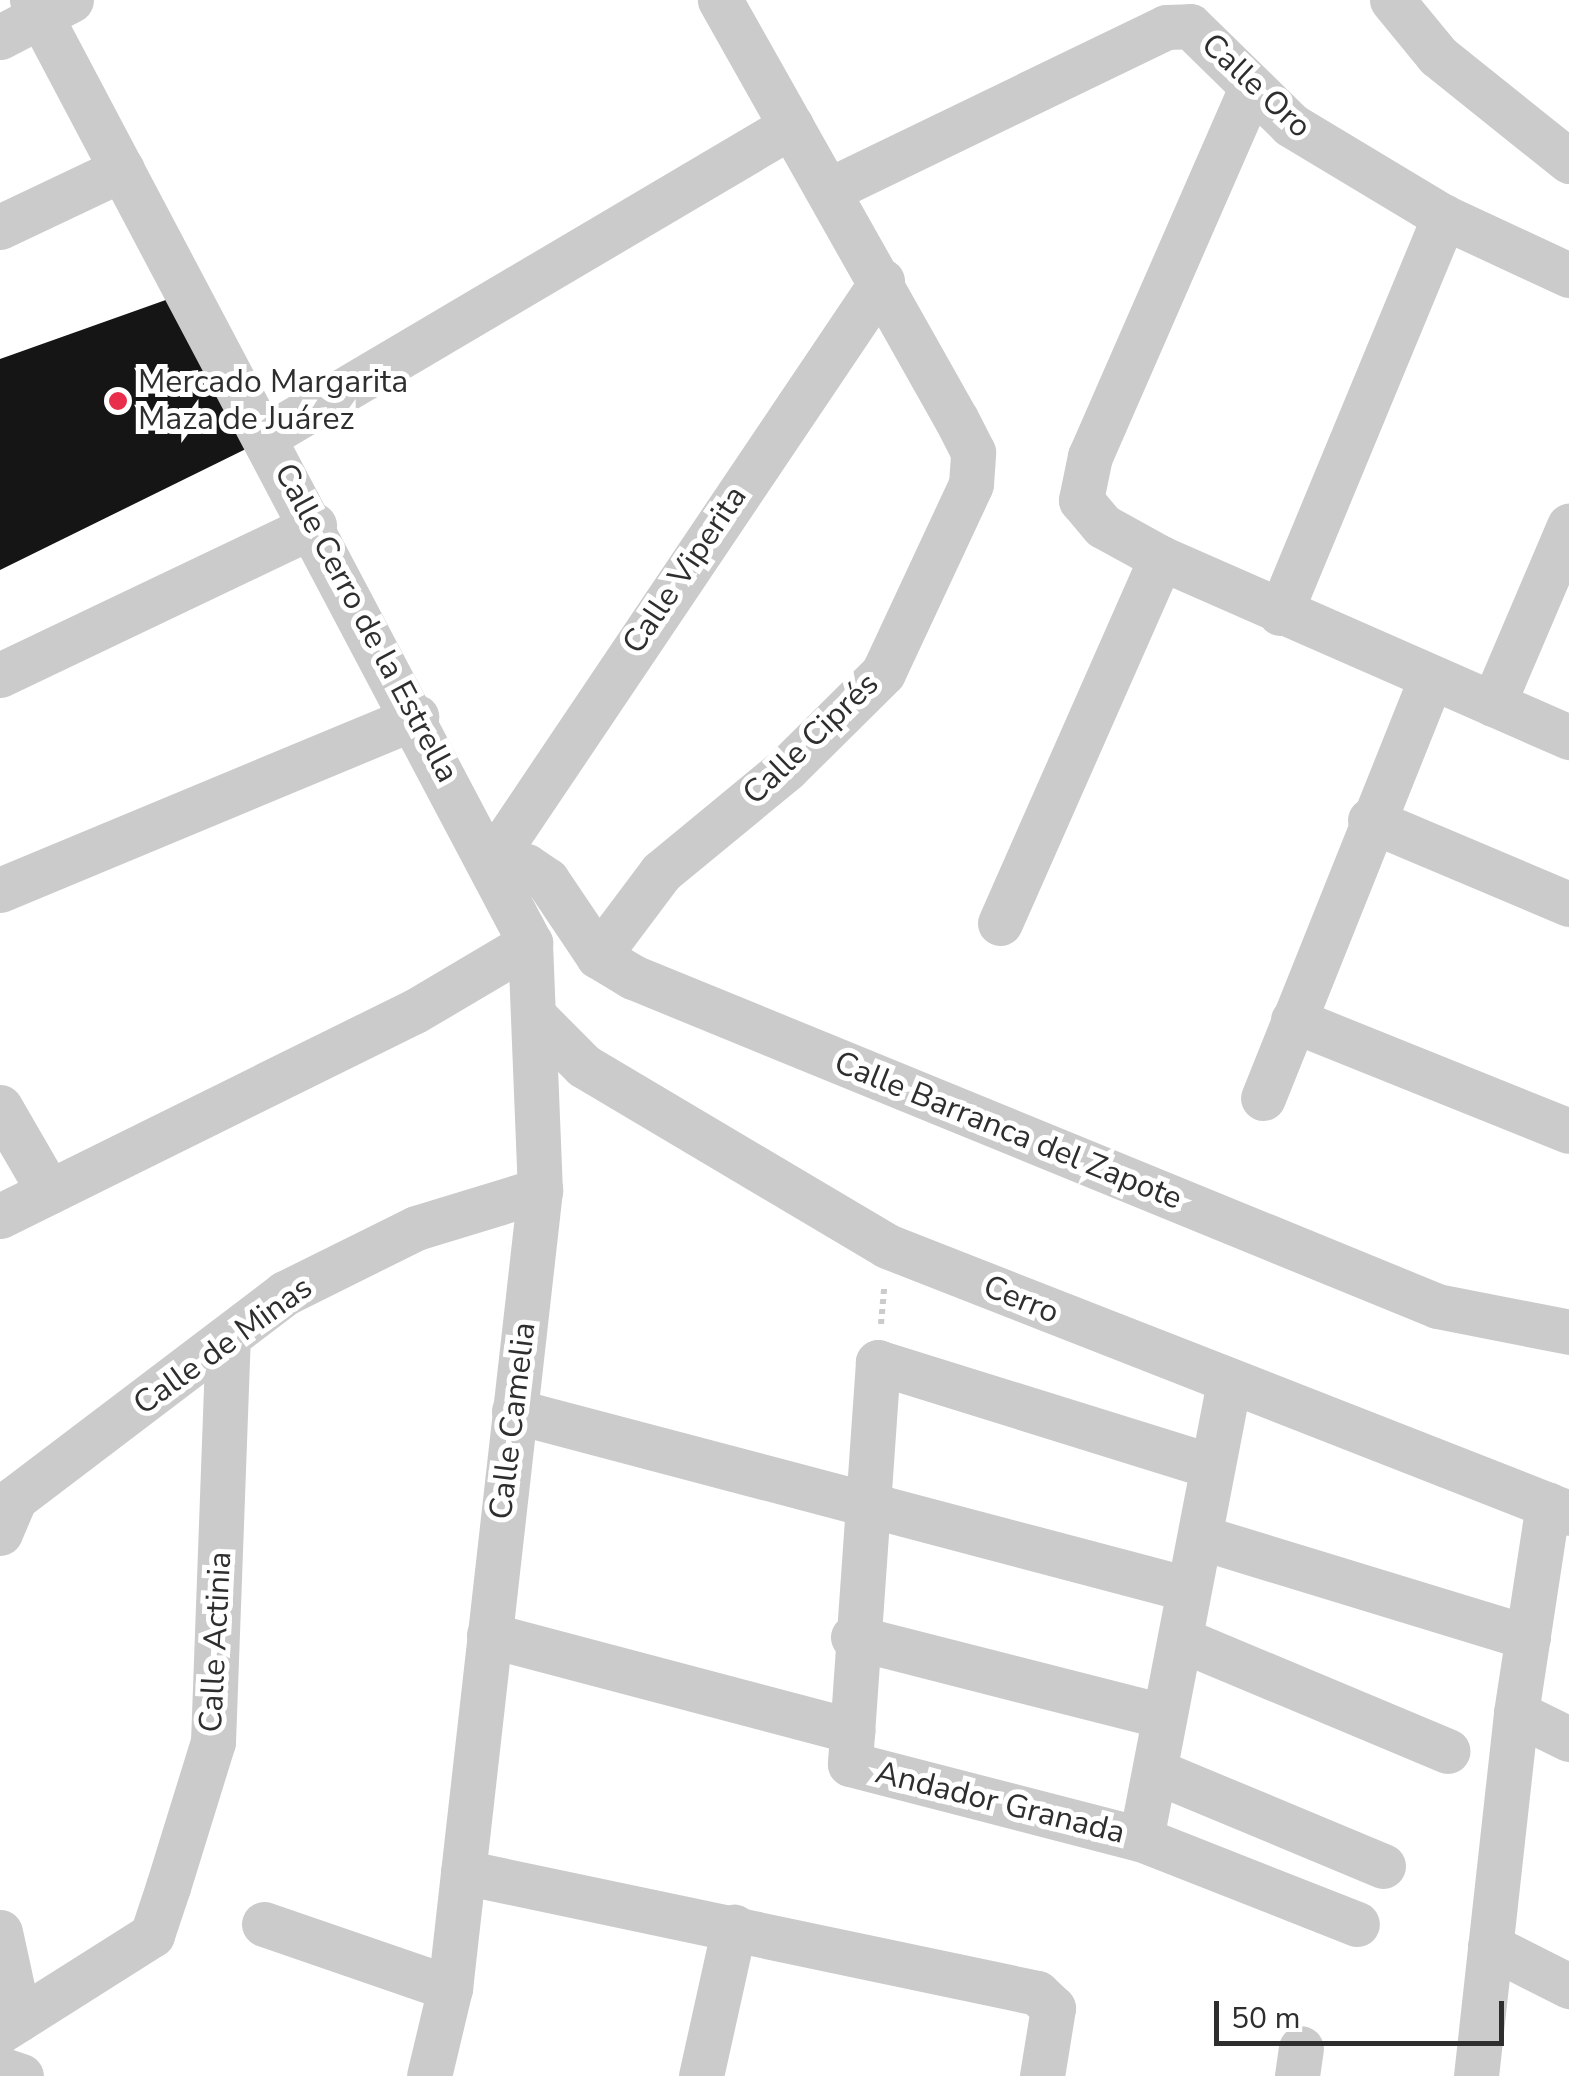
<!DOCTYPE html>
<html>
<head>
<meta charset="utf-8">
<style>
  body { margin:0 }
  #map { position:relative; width:1569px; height:2076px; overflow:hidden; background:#fff; font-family:"Nunito Sans",sans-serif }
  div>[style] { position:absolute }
  .building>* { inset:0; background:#151515 }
  .path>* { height:6px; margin-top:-3px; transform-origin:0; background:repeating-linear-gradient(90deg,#cbcbcb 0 5px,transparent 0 10px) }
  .street>* { height:45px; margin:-22.5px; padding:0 22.5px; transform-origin:22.5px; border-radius:22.5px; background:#cbcbcb }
  .dots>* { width:28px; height:28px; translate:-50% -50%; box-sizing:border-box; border:5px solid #fff; border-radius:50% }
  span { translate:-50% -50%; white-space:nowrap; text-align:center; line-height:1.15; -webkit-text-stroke:10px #fff; paint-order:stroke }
  .street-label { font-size:32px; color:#2e2e2e }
  .poi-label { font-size:32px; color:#2e2e2e }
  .left { translate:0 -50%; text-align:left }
  .scale { position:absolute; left:1214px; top:2001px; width:290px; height:45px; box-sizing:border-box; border:5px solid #2e2e2e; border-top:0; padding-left:12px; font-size:30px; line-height:35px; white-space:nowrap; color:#2e2e2e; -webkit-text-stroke:8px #fff; paint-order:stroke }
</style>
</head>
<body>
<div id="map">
  <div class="building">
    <div style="clip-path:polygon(177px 296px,260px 442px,0 570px,0 359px)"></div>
  </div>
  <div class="path">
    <div style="left:881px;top:1324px;width:37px;rotate:-85deg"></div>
  </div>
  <div class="street">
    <div style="left:32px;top:0;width:1066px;rotate:62.16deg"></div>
    <div style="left:530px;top:943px;width:247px;rotate:87.7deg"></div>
    <div style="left:540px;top:1190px;width:803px;rotate:96.43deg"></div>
    <div style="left:450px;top:1988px;width:90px;rotate:103.4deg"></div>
    <div style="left:1392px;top:0;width:72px;rotate:50.6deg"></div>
    <div style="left:1438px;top:56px;width:168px;rotate:38.7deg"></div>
    <div style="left:0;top:37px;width:80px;rotate:-27.5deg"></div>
    <div style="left:1251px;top:88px;width:402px;rotate:113.6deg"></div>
    <div style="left:1090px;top:456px;width:45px;rotate:101.6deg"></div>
    <div style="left:1081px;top:500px;width:34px;rotate:50deg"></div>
    <div style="left:1103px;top:526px;width:66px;rotate:28.9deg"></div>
    <div style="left:1161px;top:558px;width:446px;rotate:23.7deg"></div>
    <div style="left:829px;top:190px;width:374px;rotate:-25.8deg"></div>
    <div style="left:1166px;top:27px;width:24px;rotate:-2deg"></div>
    <div style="left:1190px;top:26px;width:141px;rotate:44.4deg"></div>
    <div style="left:1291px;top:125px;width:179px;rotate:31deg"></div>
    <div style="left:1444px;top:217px;width:138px;rotate:24.9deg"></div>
    <div style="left:0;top:227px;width:135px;rotate:-25.4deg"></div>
    <div style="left:266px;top:436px;width:610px;rotate:-30.56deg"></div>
    <div style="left:1280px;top:613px;width:429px;rotate:-67.5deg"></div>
    <div style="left:0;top:675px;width:348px;rotate:-25.5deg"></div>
    <div style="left:1493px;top:704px;width:194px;rotate:-66.9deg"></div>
    <div style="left:1370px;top:820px;width:216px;rotate:22.9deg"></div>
    <div style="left:492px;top:861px;width:34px;rotate:8deg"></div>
    <div style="left:526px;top:866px;width:25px;rotate:34deg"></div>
    <div style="left:547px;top:880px;width:92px;rotate:56.1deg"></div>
    <div style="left:598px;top:956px;width:41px;rotate:31deg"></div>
    <div style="left:633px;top:977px;width:869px;rotate:22.25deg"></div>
    <div style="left:1437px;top:1306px;width:135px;rotate:11.1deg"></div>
    <div style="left:492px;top:861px;width:699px;rotate:-56.08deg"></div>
    <div style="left:0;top:890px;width:451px;rotate:-22.6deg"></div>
    <div style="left:1000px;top:923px;width:399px;rotate:-66.2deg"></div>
    <div style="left:598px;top:956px;width:105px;rotate:-53.1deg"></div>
    <div style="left:661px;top:872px;width:163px;rotate:-39.5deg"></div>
    <div style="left:787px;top:768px;width:135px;rotate:-44.7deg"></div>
    <div style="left:883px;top:673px;width:208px;rotate:-65deg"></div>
    <div style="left:971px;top:484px;width:32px;rotate:-86deg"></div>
    <div style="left:973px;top:452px;width:37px;rotate:-117deg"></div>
    <div style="left:956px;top:419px;width:481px;rotate:-119.4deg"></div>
    <div style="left:535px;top:1017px;width:69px;rotate:45deg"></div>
    <div style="left:584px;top:1066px;width:352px;rotate:30.7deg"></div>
    <div style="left:887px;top:1246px;width:732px;rotate:21.38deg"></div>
    <div style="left:1293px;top:1020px;width:297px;rotate:21.9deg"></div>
    <div style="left:1263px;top:1098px;width:453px;rotate:-68.2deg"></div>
    <div style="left:0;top:1107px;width:98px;rotate:60deg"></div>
    <div style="left:0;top:1216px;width:463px;rotate:-26.3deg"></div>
    <div style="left:415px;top:1011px;width:134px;rotate:-30.6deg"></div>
    <div style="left:514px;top:1411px;width:697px;rotate:14.79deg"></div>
    <div style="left:1211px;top:1466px;width:349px;rotate:-162.7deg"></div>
    <div style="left:878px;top:1362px;width:403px;rotate:94deg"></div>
    <div style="left:850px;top:1764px;width:301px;rotate:14.5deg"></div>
    <div style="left:1141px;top:1839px;width:232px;rotate:21.5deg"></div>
    <div style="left:0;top:1533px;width:38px;rotate:-67deg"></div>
    <div style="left:15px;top:1498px;width:339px;rotate:-37.2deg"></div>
    <div style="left:285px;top:1293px;width:146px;rotate:-26.4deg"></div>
    <div style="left:416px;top:1228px;width:130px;rotate:-17deg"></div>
    <div style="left:1200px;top:1537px;width:343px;rotate:17deg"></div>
    <div style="left:489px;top:1635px;width:376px;rotate:14.8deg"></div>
    <div style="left:853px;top:1637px;width:321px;rotate:14.3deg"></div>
    <div style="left:1180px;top:1639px;width:290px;rotate:22.7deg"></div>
    <div style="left:1516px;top:1713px;width:59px;rotate:26.1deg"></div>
    <div style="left:1155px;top:1771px;width:247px;rotate:22.6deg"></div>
    <div style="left:1141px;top:1839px;width:464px;rotate:-79.1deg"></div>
    <div style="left:463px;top:1872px;width:587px;rotate:11.9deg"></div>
    <div style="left:1037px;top:1993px;width:22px;rotate:43deg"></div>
    <div style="left:1053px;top:2008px;width:69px;rotate:99.2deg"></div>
    <div style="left:264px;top:1924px;width:197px;rotate:19deg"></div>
    <div style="left:0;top:1932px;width:89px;rotate:77.7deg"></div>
    <div style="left:1490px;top:1946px;width:89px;rotate:26.9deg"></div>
    <div style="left:0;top:2031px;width:180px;rotate:-32.3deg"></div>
    <div style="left:152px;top:1935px;width:51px;rotate:-71.6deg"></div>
    <div style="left:168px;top:1887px;width:152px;rotate:-72.8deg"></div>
    <div style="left:213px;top:1742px;width:403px;rotate:-87.9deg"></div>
    <div style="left:0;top:2069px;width:22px;rotate:18deg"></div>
    <div style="left:701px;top:2076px;width:153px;rotate:-77.5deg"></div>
    <div style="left:1297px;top:2076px;width:28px;rotate:-82deg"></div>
    <div style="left:1476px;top:2076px;width:365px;rotate:-83.7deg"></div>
    <div style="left:1516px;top:1713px;width:211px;rotate:-81.3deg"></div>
  </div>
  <div class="dots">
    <div style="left:118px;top:401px;background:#e82e4b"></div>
  </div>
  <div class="street-label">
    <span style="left:1256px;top:86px;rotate:43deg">Calle Oro</span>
    <span style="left:685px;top:570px;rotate:-56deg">Calle Viperita</span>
    <span style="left:366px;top:623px;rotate:62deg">Calle Cerro de la Estrella</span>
    <span style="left:811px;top:739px;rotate:-44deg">Calle Ciprés</span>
    <span style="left:1008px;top:1131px;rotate:22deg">Calle Barranca del Zapote</span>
    <span style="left:1021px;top:1300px;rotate:22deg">Cerro</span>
    <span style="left:223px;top:1346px;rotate:-36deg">Calle de Minas</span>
    <span style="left:513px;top:1421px;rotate:-83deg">Calle Camelia</span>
    <span style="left:216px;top:1642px;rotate:-87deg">Calle Actinia</span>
    <span style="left:1000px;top:1803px;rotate:14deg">Andador Granada</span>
  </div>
  <div class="poi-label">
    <span class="left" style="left:138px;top:401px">Mercado Margarita<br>Maza de Juárez</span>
  </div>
  <div class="scale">50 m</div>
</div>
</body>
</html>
